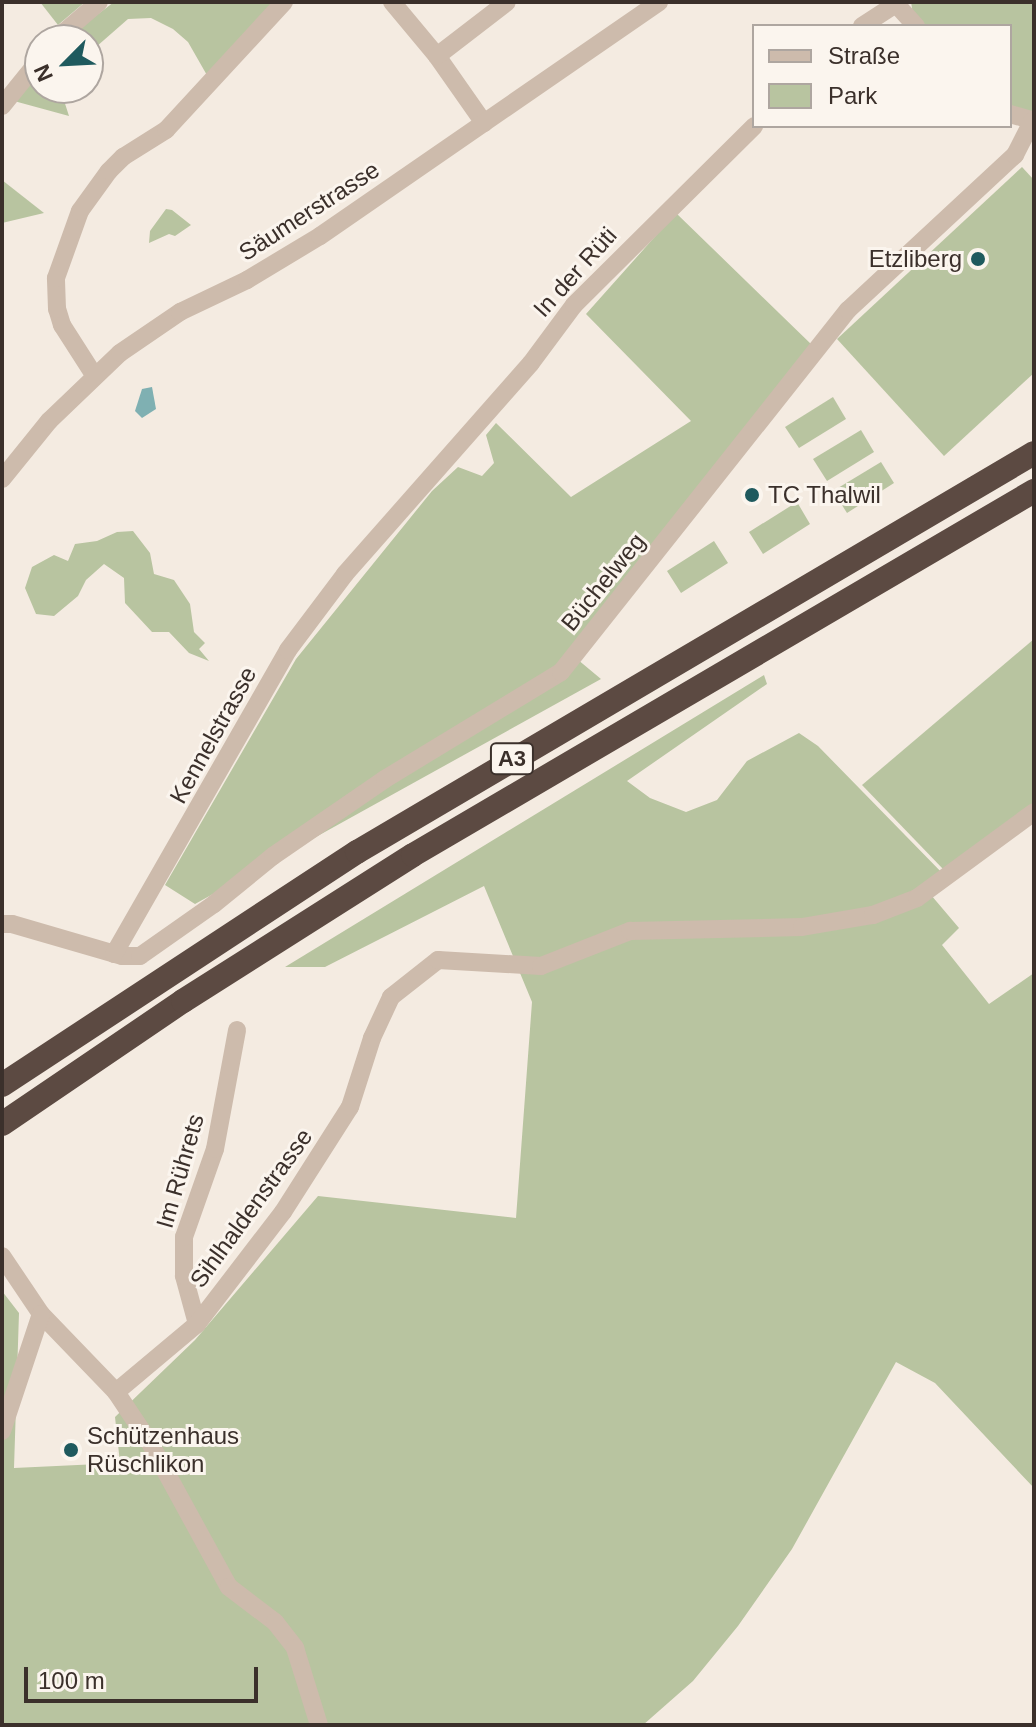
<!DOCTYPE html>
<html>
<head>
<meta charset="utf-8">
<style>
  body { margin:0 }
  #map { position:relative; width:1036px; height:1727px; overflow:hidden; background:#f4ebe1; font-family:Arial,sans-serif }
  div>[style] { position:absolute }
  .green>* { inset:0; background:#b8c4a0 }
  .water>* { inset:0; background:#7fb0b2 }
  .minor>* { height:18px; margin:-9px; padding:0 9px; transform-origin:9px; border-radius:9px; background:#cdbbac }
  .motorway>* { height:24px; margin:-12px; padding:0 12px; transform-origin:12px; border-radius:12px; background:#5c4a42 }
  .dots>* { width:22px; height:22px; translate:-50% -50%; box-sizing:border-box; border:4px solid #fbf5ee; border-radius:50% }
  span { translate:-50% -50%; white-space:nowrap; text-align:center; line-height:1.15; -webkit-text-stroke:6px #fbf5ee; paint-order:stroke }
  .shield-label span { padding:2px 6px; background:#fbf5ee; border:2px solid; border-radius:6px; -webkit-text-stroke-width:0 }
  .shield-label { font-size:22px; color:#3b302b; font-weight:700 }
  .street-label { font-size:24px; color:#3b302b }
  .poi-label { font-size:24px; color:#3b302b }
  .right { translate:-100% -50%; text-align:right }
  .left { translate:0 -50%; text-align:left }
  .frame { position:absolute; inset:0; border:4px solid #3b302b; pointer-events:none }
  .legend { position:absolute; left:752px; top:24px; width:260px; height:104px; box-sizing:border-box; background:#fbf5ee; border:2px solid #aea6a0; margin:0; padding:10px 14px; list-style:none; font-size:24px; color:#3b302b }
  .legend li { display:flex; align-items:center; gap:16px; height:40px }
  .legend b { width:40px; border:2px solid #aea6a0 }
  .north { position:absolute; left:24px; top:24px; width:80px; height:80px; box-sizing:border-box; background:#fbf5ee; border:2px solid #aea6a0; border-radius:50%; rotate:246deg; font-size:22px; font-weight:700; line-height:32px; text-align:center; color:#3b302b }
  .north::after { content:''; display:block; margin:auto; width:28px; height:36px; background:#1f5a5e; clip-path:polygon(50% 0,100% 100%,50% 72%,0 100%) }
  .scale { position:absolute; left:24px; top:1667px; width:234px; height:36px; box-sizing:border-box; border:4px solid #3b302b; border-top:0; padding-left:10px; font-size:24px; line-height:28px; white-space:nowrap; color:#3b302b; -webkit-text-stroke:6px #fbf5ee; paint-order:stroke }
</style>
</head>
<body>
<div id="map">
  <div class="green">
    <div style="clip-path:polygon(40px 2px,85px 2px,58px 25px)"></div>
    <div style="clip-path:polygon(114px 2px,278px 2px,208px 77px,188px 42px,173px 29px,151px 18px,128px 19px,88px 54px,88px 40px,64px 40px)"></div>
    <div style="clip-path:polygon(911px 2px,1034px 2px,1034px 115px,1010px 109px,1010px 26px,924px 26px,913px 14px)"></div>
    <div style="clip-path:polygon(40px 68px,40px 88px,60px 88px,69px 116px,14px 101px)"></div>
    <div style="clip-path:polygon(1022px 167px,1034px 180px,1034px 373px,944px 456px,837px 339px)"></div>
    <div style="clip-path:polygon(2px 180px,44px 213px,2px 223px)"></div>
    <div style="clip-path:polygon(166px 209px,172px 210px,191px 225px,175px 236px,169px 234px,149px 243px,150px 231px)"></div>
    <div style="clip-path:polygon(676px 213px,813px 346px,571px 654px,601px 679px,195px 904px,165px 885px,296px 659px,432px 491px,458px 467px,482px 476px,494px 463px,486px 435px,496px 423px,571px 497px,691px 421px,586px 314px)"></div>
    <div style="clip-path:polygon(833px 397px,846px 419px,799px 448px,785px 427px)"></div>
    <div style="clip-path:polygon(861px 430px,874px 452px,827px 481px,813px 459px)"></div>
    <div style="clip-path:polygon(881px 462px,894px 483px,847px 513px,833px 491px)"></div>
    <div style="clip-path:polygon(797px 502px,810px 524px,763px 554px,749px 532px)"></div>
    <div style="clip-path:polygon(133px 531px,150px 553px,154px 574px,174px 580px,190px 604px,194px 632px,205px 643px,199px 649px,209px 661px,189px 653px,169px 632px,152px 632px,125px 603px,124px 578px,104px 564px,86px 580px,78px 596px,54px 616px,36px 614px,25px 588px,32px 567px,54px 555px,68px 561px,75px 544px,97px 541px,117px 532px)"></div>
    <div style="clip-path:polygon(714px 541px,728px 563px,681px 593px,667px 571px)"></div>
    <div style="clip-path:polygon(1034px 639px,1034px 807px,943px 869px,862px 785px)"></div>
    <div style="clip-path:polygon(764px 675px,767px 684px,627px 781px,650px 798px,686px 812px,717px 800px,747px 761px,799px 733px,818px 746px,948px 879px,931px 895px,959px 928px,942px 945px,989px 1004px,1034px 973px,1034px 1488px,935px 1383px,896px 1362px,792px 1549px,738px 1626px,693px 1681px,643px 1725px,2px 1725px,2px 1291px,19px 1313px,14px 1468px,120px 1463px,115px 1417px,195px 1340px,318px 1196px,516px 1218px,532px 1002px,484px 886px,325px 967px,285px 967px)"></div>
  </div>
  <div class="water">
    <div style="clip-path:polygon(152px 387px,156px 409px,142px 418px,135px 411px,142px 389px)"></div>
  </div>
  <div class="minor">
    <div style="left:392px;top:2px;width:70px;rotate:50.2deg"></div>
    <div style="left:437px;top:56px;width:82px;rotate:55deg"></div>
    <div style="left:896px;top:4px;width:30px;rotate:48deg"></div>
    <div style="left:862px;top:26px;width:40px;rotate:-32.9deg"></div>
    <div style="left:55px;top:40px;width:58px;rotate:-40.8deg"></div>
    <div style="left:437px;top:56px;width:88px;rotate:-37.6deg"></div>
    <div style="left:2px;top:106px;width:60px;rotate:-51deg"></div>
    <div style="left:1010px;top:114px;width:25px;rotate:16deg"></div>
    <div style="left:94px;top:375px;width:59px;rotate:-122.6deg"></div>
    <div style="left:62px;top:325px;width:17px;rotate:-107deg"></div>
    <div style="left:57px;top:309px;width:31px;rotate:-92deg"></div>
    <div style="left:56px;top:278px;width:71px;rotate:-70.3deg"></div>
    <div style="left:80px;top:211px;width:49px;rotate:-54.1deg"></div>
    <div style="left:109px;top:171px;width:20px;rotate:-45deg"></div>
    <div style="left:123px;top:157px;width:51px;rotate:-32.1deg"></div>
    <div style="left:166px;top:130px;width:174px;rotate:-47.3deg"></div>
    <div style="left:2px;top:479px;width:75px;rotate:-51deg"></div>
    <div style="left:49px;top:421px;width:98px;rotate:-43.8deg"></div>
    <div style="left:120px;top:353px;width:73px;rotate:-34.3deg"></div>
    <div style="left:180px;top:312px;width:74px;rotate:-25.5deg"></div>
    <div style="left:247px;top:280px;width:85px;rotate:-31.1deg"></div>
    <div style="left:320px;top:236px;width:412px;rotate:-34.6deg"></div>
    <div style="left:2px;top:924px;width:10px"></div>
    <div style="left:12px;top:924px;width:115px;rotate:16.2deg"></div>
    <div style="left:122px;top:956px;width:18px"></div>
    <div style="left:140px;top:956px;width:90px;rotate:-35.1deg"></div>
    <div style="left:214px;top:904px;width:76px;rotate:-39.1deg"></div>
    <div style="left:273px;top:856px;width:136px;rotate:-34.5deg"></div>
    <div style="left:385px;top:779px;width:206px;rotate:-31.3deg"></div>
    <div style="left:561px;top:672px;width:462px;rotate:-51.6deg"></div>
    <div style="left:848px;top:310px;width:228px;rotate:-42.9deg"></div>
    <div style="left:1015px;top:155px;width:38px;rotate:-63deg"></div>
    <div style="left:114px;top:954px;width:350px;rotate:-60.2deg"></div>
    <div style="left:288px;top:650px;width:95px;rotate:-53.1deg"></div>
    <div style="left:345px;top:574px;width:281px;rotate:-48.6deg"></div>
    <div style="left:531px;top:363px;width:72px;rotate:-53.4deg"></div>
    <div style="left:574px;top:305px;width:254px;rotate:-44.8deg"></div>
    <div style="left:2px;top:1256px;width:70px;rotate:56.1deg"></div>
    <div style="left:41px;top:1314px;width:108px;rotate:46.1deg"></div>
    <div style="left:116px;top:1392px;width:61px;rotate:56.3deg"></div>
    <div style="left:150px;top:1443px;width:164px;rotate:61.3deg"></div>
    <div style="left:229px;top:1587px;width:58px;rotate:37.3deg"></div>
    <div style="left:275px;top:1622px;width:33px;rotate:52deg"></div>
    <div style="left:295px;top:1648px;width:81px;rotate:72.7deg"></div>
    <div style="left:197px;top:1324px;width:50px;rotate:-105.2deg"></div>
    <div style="left:184px;top:1276px;width:39px;rotate:-90deg"></div>
    <div style="left:184px;top:1237px;width:93px;rotate:-70.6deg"></div>
    <div style="left:215px;top:1149px;width:121px;rotate:-79.5deg"></div>
    <div style="left:116px;top:1392px;width:106px;rotate:-40deg"></div>
    <div style="left:197px;top:1324px;width:141px;rotate:-52.5deg"></div>
    <div style="left:283px;top:1212px;width:125px;rotate:-57.5deg"></div>
    <div style="left:350px;top:1107px;width:72px;rotate:-72.3deg"></div>
    <div style="left:372px;top:1038px;width:45px;rotate:-65.1deg"></div>
    <div style="left:391px;top:997px;width:60px;rotate:-38.2deg"></div>
    <div style="left:438px;top:960px;width:103px;rotate:3.3deg"></div>
    <div style="left:541px;top:966px;width:96px;rotate:-21.5deg"></div>
    <div style="left:630px;top:931px;width:172px;rotate:-1.3deg"></div>
    <div style="left:802px;top:927px;width:72px;rotate:-9.6deg"></div>
    <div style="left:873px;top:915px;width:47px;rotate:-21.1deg"></div>
    <div style="left:917px;top:898px;width:145px;rotate:-36.3deg"></div>
    <div style="left:2px;top:1431px;width:123px;rotate:-71.6deg"></div>
  </div>
  <div class="motorway">
    <div style="left:2px;top:1085px;width:425px;rotate:-33.3deg"></div>
    <div style="left:357px;top:852px;width:786px;rotate:-30.51deg"></div>
    <div style="left:2px;top:1124px;width:219px;rotate:-34.2deg"></div>
    <div style="left:183px;top:1001px;width:272px;rotate:-32.4deg"></div>
    <div style="left:413px;top:855px;width:720px;rotate:-30.38deg"></div>
  </div>
  <div class="dots">
    <div style="left:978px;top:259px;background:#1f5a5e"></div>
    <div style="left:752px;top:495px;background:#1f5a5e"></div>
    <div style="left:71px;top:1450px;background:#1f5a5e"></div>
  </div>
  <div class="shield-label">
    <span style="left:512px;top:759px">A3</span>
  </div>
  <div class="street-label">
    <span style="left:309px;top:211px;rotate:-33deg">Säumerstrasse</span>
    <span style="left:575px;top:272px;rotate:-48deg">In der Rüti</span>
    <span style="left:603px;top:582px;rotate:-51deg">Büchelweg</span>
    <span style="left:213px;top:735px;rotate:-61deg">Kennelstrasse</span>
    <span style="left:180px;top:1171px;rotate:-74deg">Im Rührets</span>
    <span style="left:251px;top:1208px;rotate:-54deg">Sihlhaldenstrasse</span>
  </div>
  <div class="poi-label">
    <span class="right" style="left:962px;top:259px">Etzliberg</span>
    <span class="left" style="left:768px;top:495px">TC Thalwil</span>
    <span class="left" style="left:87px;top:1450px">Schützenhaus<br>Rüschlikon</span>
  </div>
  <div class="frame"></div>
  <ul class="legend">
  <li><b style="height:10px;background:#cdbbac"></b>Straße</li>
  <li><b style="height:22px;background:#b8c4a0"></b>Park</li>
  </ul>
  <div class="north">N</div>
  <div class="scale">100 m</div>
</div>
</body>
</html>
